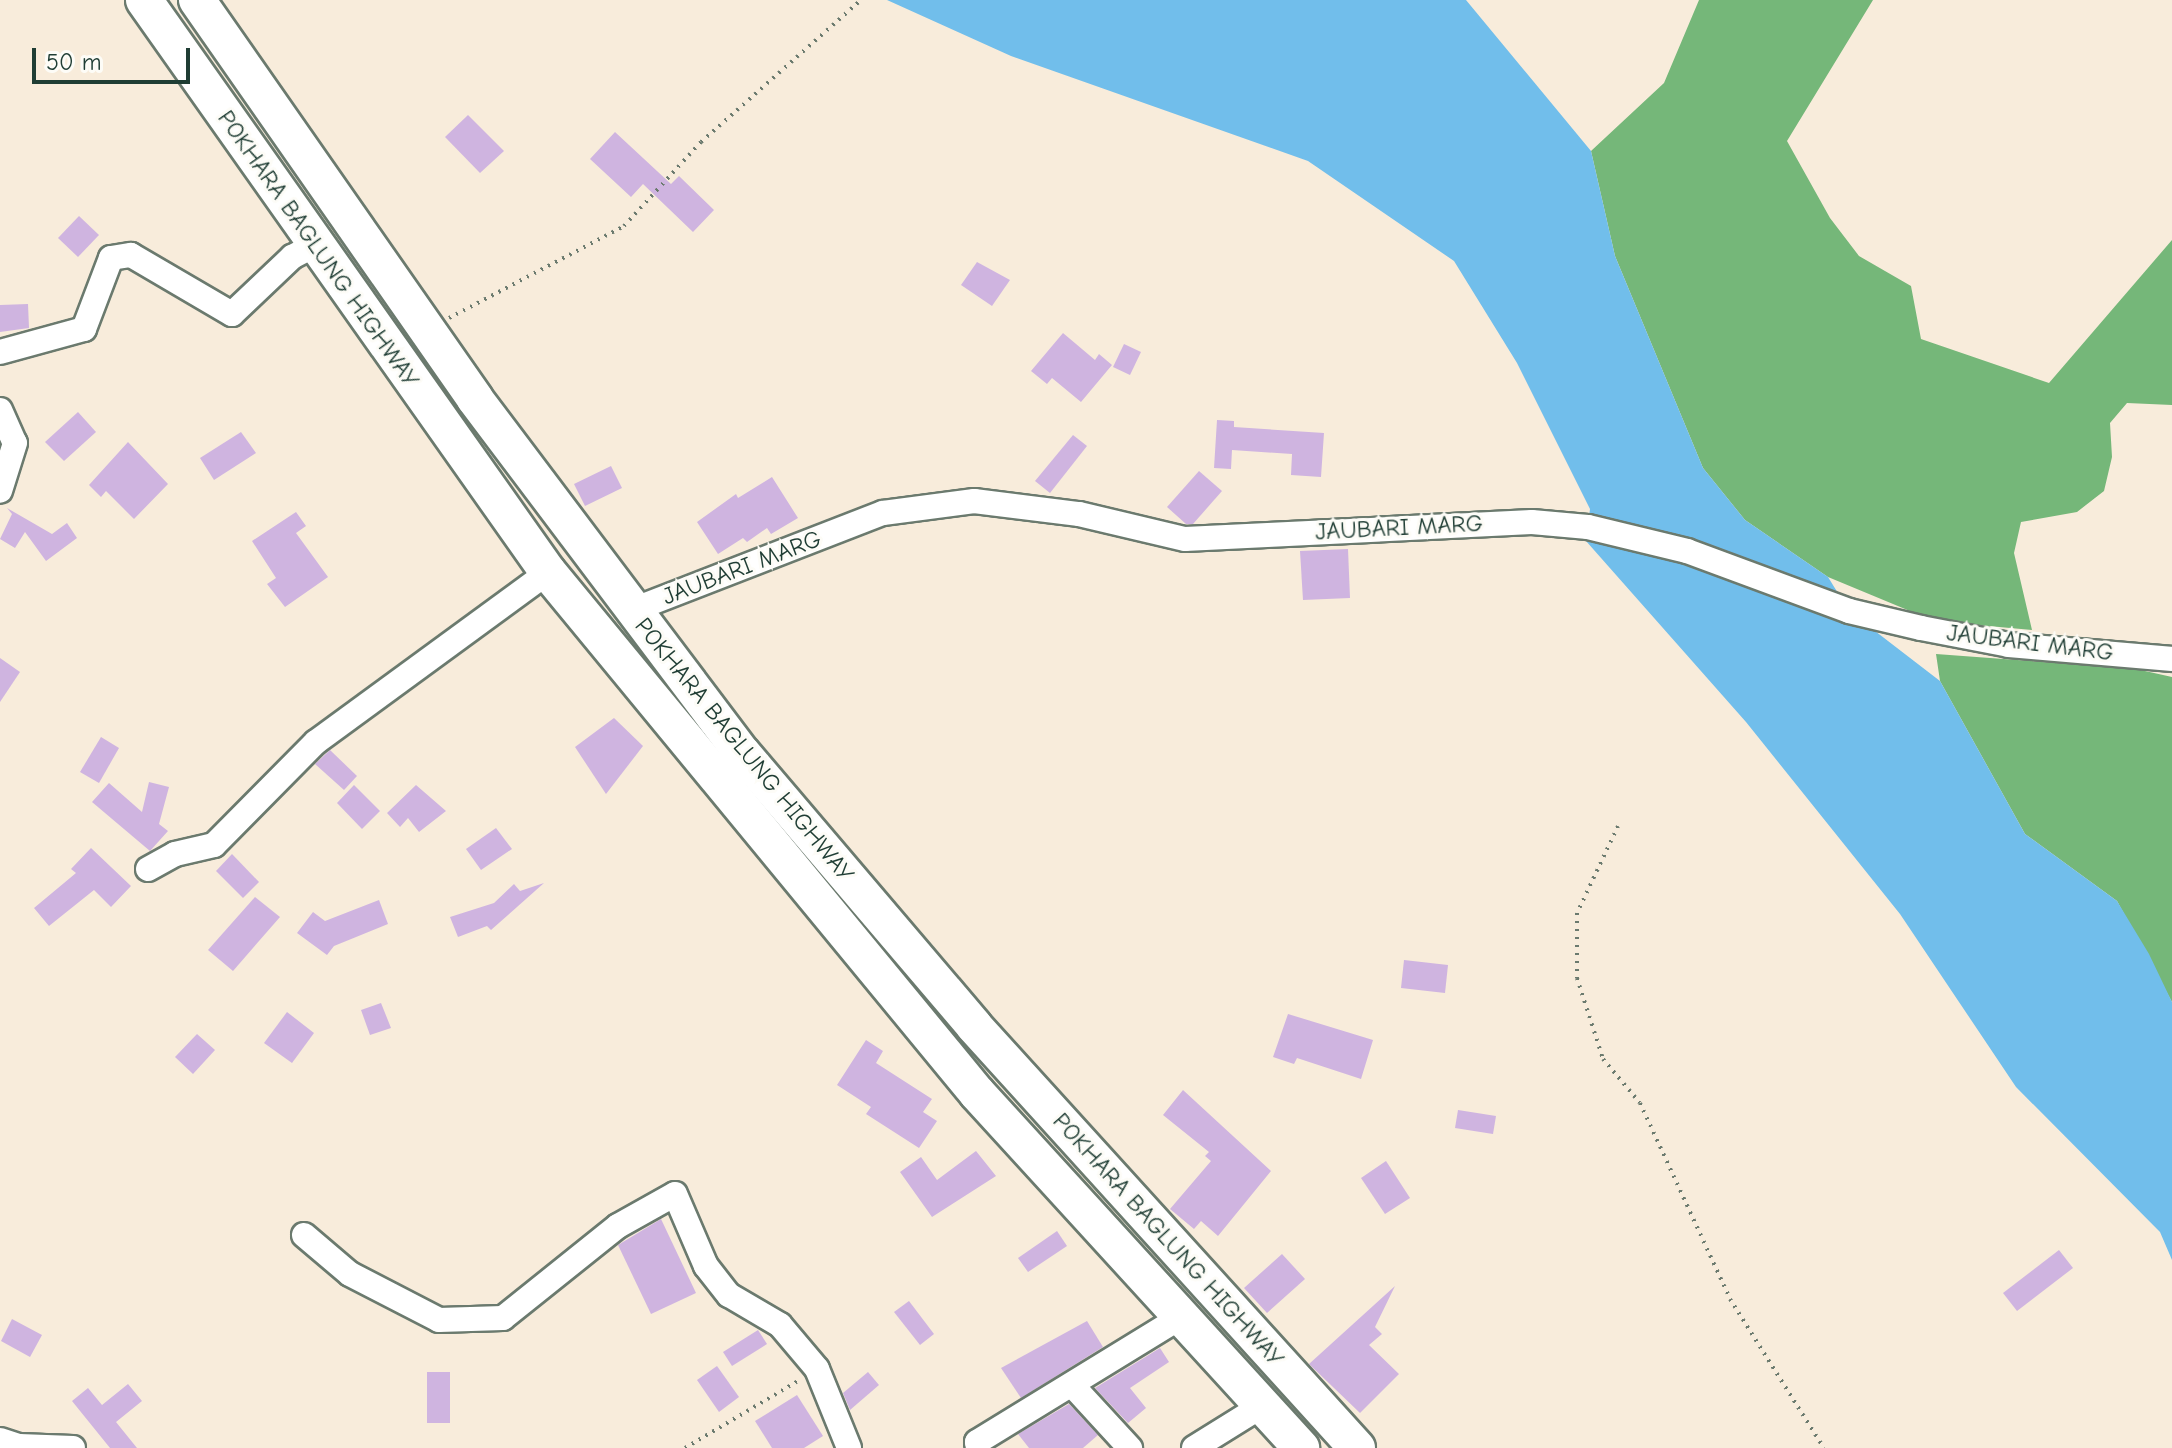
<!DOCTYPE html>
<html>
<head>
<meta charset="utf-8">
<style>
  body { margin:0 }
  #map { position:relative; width:2172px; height:1448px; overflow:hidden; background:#f8ecdb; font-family:"Comic Neue",sans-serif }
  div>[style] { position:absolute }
  .forest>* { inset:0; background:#75b779 }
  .water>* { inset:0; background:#71beeb }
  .building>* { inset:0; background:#cfb4e0 }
  .path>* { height:4px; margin-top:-2px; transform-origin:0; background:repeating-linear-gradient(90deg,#6b7a6e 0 2px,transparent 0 8px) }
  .roads { filter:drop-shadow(2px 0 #6b7a6e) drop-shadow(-2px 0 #6b7a6e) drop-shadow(0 2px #6b7a6e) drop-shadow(0 -2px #6b7a6e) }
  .minor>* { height:24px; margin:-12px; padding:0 12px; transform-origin:12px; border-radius:12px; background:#fff }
  .highway>* { height:36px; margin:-18px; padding:0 18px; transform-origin:18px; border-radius:18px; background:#fff }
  span { translate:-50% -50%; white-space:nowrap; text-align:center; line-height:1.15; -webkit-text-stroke:6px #fdfcf7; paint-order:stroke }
  .street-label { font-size:24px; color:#1f3d34 }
  .scale { position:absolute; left:32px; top:48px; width:158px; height:36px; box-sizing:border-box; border:4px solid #1f3d34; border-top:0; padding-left:10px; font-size:24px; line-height:28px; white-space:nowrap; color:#1f3d34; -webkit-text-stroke:6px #fdfcf7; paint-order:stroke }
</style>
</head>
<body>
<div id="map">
  <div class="forest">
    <div style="clip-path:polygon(1699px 0,1873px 0,1787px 141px,1830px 218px,1859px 256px,1911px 286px,1921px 339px,2049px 383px,2172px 240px,2172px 405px,2127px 403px,2110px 423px,2112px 457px,2104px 491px,2077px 512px,2021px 522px,2014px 553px,2032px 630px,1934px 621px,1828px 577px,1745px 520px,1703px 468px,1615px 256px,1591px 151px,1664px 83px)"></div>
    <div style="clip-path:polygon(1936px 654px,2136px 669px,2172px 677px,2172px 1002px,2117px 901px,2025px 834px,1940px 681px)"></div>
  </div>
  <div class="water">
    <div style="clip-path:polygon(887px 0,1466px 0,1591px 151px,1615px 256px,1703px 468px,1745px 520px,1828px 577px,1849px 611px,1940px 681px,2025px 834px,2117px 901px,2149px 954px,2172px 1002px,2172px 1260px,2160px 1232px,2016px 1087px,1900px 914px,1746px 722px,1586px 541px,1590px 509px,1517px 363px,1454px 261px,1308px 161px,1011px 56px)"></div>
  </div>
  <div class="building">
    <div style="clip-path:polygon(468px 115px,504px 151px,480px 173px,445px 137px)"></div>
    <div style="clip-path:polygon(615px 132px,671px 184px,679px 176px,714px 210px,693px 232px,643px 184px,631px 197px,590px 159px)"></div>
    <div style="clip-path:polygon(79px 216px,99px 235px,78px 257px,58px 238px)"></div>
    <div style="clip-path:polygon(977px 262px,1010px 280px,992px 306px,961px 285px)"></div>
    <div style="clip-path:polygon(28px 304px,29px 328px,0 332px,0 305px)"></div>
    <div style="clip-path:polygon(1063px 333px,1095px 360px,1099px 354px,1112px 365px,1081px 402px,1052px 378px,1047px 384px,1031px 371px)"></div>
    <div style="clip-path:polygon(1124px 344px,1141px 352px,1130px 375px,1113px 367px)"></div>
    <div style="clip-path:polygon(78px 412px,96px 432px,64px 461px,45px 442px)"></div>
    <div style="clip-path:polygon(1217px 420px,1234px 421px,1234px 427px,1324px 433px,1321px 477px,1291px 475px,1292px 454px,1232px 450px,1231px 469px,1214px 468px)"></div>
    <div style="clip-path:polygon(241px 432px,256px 453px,214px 480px,200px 458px)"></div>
    <div style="clip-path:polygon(1073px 435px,1087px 446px,1050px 493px,1035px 481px)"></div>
    <div style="clip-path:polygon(128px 442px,168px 484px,134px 519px,106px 491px,101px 497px,89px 485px)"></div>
    <div style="clip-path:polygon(611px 466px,622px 488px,585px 506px,574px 484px)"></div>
    <div style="clip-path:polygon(1199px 471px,1222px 491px,1193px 524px,1186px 524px,1167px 507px)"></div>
    <div style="clip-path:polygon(772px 477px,798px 518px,771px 534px,767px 528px,747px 542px,743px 538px,718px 554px,697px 522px,736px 494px,738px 498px)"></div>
    <div style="clip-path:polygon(7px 508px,52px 534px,67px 523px,77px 538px,46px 561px,25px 532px,15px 548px,0 539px,12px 514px)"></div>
    <div style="clip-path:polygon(296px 512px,306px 526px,296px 533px,328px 577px,285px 607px,267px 584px,276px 578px,252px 541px)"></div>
    <div style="clip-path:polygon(1348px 549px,1350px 598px,1303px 600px,1300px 551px)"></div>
    <div style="clip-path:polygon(0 658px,20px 672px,0 702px)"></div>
    <div style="clip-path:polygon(614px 718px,643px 746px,606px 794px,575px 747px)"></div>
    <div style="clip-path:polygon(101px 737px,119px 748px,99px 783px,80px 772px)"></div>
    <div style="clip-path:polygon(330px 750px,357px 776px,344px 790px,315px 764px)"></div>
    <div style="clip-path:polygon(149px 782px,169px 787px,159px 824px,168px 831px,150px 851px,92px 802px,109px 783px,142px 812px)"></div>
    <div style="clip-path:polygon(354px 785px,380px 811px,362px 829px,337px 803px)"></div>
    <div style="clip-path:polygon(416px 785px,446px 811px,419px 832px,408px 818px,400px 827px,387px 813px)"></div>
    <div style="clip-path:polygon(496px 828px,512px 849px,481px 870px,466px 849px)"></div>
    <div style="clip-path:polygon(91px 848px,131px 886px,111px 907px,94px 890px,49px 926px,34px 908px,76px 873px,71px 869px)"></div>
    <div style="clip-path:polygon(232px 854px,259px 882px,243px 898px,216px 871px)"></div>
    <div style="clip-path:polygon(544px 883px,491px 930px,487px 926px,458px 937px,450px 917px,494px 903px,514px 884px,520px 891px)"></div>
    <div style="clip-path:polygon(255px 897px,280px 917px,233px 971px,208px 950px)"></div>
    <div style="clip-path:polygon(379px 900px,388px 924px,334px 946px,327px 955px,297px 933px,313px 912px,325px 921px)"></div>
    <div style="clip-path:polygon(1404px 960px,1448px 965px,1445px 993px,1401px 988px)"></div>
    <div style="clip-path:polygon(381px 1003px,391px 1028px,370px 1035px,361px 1010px)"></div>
    <div style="clip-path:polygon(287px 1012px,314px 1033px,292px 1063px,264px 1043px)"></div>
    <div style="clip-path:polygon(1288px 1014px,1373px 1040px,1361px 1079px,1297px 1058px,1294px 1064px,1273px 1057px)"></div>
    <div style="clip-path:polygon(197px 1034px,215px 1050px,193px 1074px,175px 1057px)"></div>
    <div style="clip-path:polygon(866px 1040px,883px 1051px,876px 1063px,932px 1099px,923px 1112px,937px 1121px,919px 1148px,866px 1114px,871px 1107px,837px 1085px)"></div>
    <div style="clip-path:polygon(1183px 1090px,1271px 1171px,1218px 1236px,1201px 1221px,1194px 1229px,1170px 1209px,1211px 1161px,1205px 1156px,1209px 1152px,1163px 1115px)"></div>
    <div style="clip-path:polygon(1458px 1110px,1496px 1116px,1493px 1134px,1455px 1128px)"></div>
    <div style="clip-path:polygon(976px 1151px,996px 1176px,932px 1217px,900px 1172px,921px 1157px,937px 1180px)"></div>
    <div style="clip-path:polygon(1386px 1161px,1410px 1198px,1385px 1214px,1361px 1178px)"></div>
    <div style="clip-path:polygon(661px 1219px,696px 1293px,651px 1314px,618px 1245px)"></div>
    <div style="clip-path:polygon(1057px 1231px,1067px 1246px,1028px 1272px,1018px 1258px)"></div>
    <div style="clip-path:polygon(2059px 1250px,2073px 1268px,2017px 1311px,2003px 1293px)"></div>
    <div style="clip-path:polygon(1282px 1254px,1305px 1279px,1267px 1313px,1244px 1288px)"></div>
    <div style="clip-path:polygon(1395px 1286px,1375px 1327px,1382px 1334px,1369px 1345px,1399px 1374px,1360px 1413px,1309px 1364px)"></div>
    <div style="clip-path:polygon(909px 1301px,934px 1334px,920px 1345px,894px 1312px)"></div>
    <div style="clip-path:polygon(12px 1319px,42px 1335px,30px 1357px,1px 1341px)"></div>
    <div style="clip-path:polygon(1087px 1321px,1103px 1347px,1021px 1398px,1001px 1368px)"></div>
    <div style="clip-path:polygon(758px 1330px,767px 1344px,732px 1366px,723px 1352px)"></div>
    <div style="clip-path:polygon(1160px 1348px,1169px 1362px,1130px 1388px,1146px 1408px,1128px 1423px,1095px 1388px)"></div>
    <div style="clip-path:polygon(717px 1366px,739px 1397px,719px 1412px,697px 1380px)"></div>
    <div style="clip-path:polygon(427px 1372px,450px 1372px,450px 1423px,427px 1423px)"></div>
    <div style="clip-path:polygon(868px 1372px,879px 1385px,850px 1410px,843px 1393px)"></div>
    <div style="clip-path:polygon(128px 1384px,142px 1401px,116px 1422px,137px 1448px,110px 1448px,72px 1401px,88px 1388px,102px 1405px)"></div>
    <div style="clip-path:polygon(797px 1395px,823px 1436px,804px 1448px,772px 1448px,755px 1421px)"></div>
    <div style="clip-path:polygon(1069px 1404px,1098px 1435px,1083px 1448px,1029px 1448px,1018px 1434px)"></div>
  </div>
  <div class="path">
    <div style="left:449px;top:318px;width:198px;rotate:-27.7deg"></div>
    <div style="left:624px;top:226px;width:114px;rotate:-47.5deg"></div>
    <div style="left:701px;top:142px;width:214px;rotate:-41.6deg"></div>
    <div style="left:1618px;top:826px;width:96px;rotate:115.2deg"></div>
    <div style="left:1577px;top:913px;width:65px;rotate:90deg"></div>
    <div style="left:1577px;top:978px;width:85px;rotate:72.2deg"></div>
    <div style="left:1603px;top:1059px;width:57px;rotate:49.9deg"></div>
    <div style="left:1640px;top:1103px;width:216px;rotate:65.3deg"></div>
    <div style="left:1730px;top:1299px;width:176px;rotate:57.8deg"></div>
    <div style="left:685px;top:1448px;width:131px;rotate:-30.7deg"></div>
  </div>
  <div class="roads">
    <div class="minor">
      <div style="left:0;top:352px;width:87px;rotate:-15.3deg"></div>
      <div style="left:84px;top:329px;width:76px;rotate:-69.2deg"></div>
      <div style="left:111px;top:258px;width:20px;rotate:-9deg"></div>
      <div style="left:131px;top:255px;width:117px;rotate:30.3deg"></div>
      <div style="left:232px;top:314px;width:83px;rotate:-43.5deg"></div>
      <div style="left:292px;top:257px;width:26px;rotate:-28deg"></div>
      <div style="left:0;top:410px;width:36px;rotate:66deg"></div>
      <div style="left:15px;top:443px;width:50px;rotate:107.4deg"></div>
      <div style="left:630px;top:611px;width:271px;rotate:-21.2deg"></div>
      <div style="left:883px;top:513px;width:92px;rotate:-7.5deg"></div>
      <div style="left:974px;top:501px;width:106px;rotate:7.1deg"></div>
      <div style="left:1079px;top:514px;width:109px;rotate:13.3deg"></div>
      <div style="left:1185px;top:539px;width:347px;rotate:-2.8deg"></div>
      <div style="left:1532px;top:522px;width:56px;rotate:5.1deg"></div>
      <div style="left:1588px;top:527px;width:102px;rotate:13.6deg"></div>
      <div style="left:1687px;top:551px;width:173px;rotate:20.3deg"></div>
      <div style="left:1849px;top:611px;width:74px;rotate:13.3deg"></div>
      <div style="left:1921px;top:628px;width:90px;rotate:10.9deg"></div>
      <div style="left:2009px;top:645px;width:164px;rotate:4.9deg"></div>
      <div style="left:148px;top:869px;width:31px;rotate:-29deg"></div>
      <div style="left:175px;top:854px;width:40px;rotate:-13deg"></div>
      <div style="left:214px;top:845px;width:145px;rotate:-45.3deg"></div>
      <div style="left:316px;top:742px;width:288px;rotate:-36.2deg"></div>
      <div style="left:304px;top:1235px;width:60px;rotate:40.3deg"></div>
      <div style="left:350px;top:1274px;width:100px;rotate:27.3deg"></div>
      <div style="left:439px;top:1320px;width:64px;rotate:-1.8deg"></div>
      <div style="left:503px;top:1318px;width:147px;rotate:-38.7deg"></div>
      <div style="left:618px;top:1226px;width:65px;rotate:-29.3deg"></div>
      <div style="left:675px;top:1194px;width:78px;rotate:66.7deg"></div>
      <div style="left:706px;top:1266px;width:37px;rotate:52deg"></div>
      <div style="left:729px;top:1295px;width:59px;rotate:30.5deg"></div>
      <div style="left:780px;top:1325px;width:57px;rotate:49.9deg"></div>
      <div style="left:817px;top:1369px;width:85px;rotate:67.9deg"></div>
      <div style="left:1072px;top:1385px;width:86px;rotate:47.4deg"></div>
      <div style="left:0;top:1440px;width:20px;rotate:18deg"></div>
      <div style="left:19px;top:1446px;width:54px;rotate:2.1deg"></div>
      <div style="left:978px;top:1448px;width:6px;rotate:-99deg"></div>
      <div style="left:977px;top:1442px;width:241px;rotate:-31.5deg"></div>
      <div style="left:1194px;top:1448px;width:81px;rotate:-31.9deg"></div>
    </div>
    <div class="highway">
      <div style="left:144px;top:0;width:700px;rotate:54.77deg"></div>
      <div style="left:548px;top:572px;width:675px;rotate:50.53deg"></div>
      <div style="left:977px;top:1093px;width:481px;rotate:47.6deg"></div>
      <div style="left:197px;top:0;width:486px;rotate:55.1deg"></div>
      <div style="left:475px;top:399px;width:443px;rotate:53deg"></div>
      <div style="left:742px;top:753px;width:358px;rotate:49.6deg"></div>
      <div style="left:974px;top:1026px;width:570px;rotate:47.77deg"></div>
    </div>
  </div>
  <div class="street-label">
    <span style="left:318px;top:249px;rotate:55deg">POKHARA BAGLUNG HIGHWAY</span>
    <span style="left:1399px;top:528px;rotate:-3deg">JAUBARI MARG</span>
    <span style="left:742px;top:568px;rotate:-21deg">JAUBARI MARG</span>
    <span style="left:2030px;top:643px;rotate:7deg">JAUBARI MARG</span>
    <span style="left:744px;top:750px;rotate:51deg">POKHARA BAGLUNG HIGHWAY</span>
    <span style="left:1168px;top:1240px;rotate:48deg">POKHARA BAGLUNG HIGHWAY</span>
  </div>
  <div class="scale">50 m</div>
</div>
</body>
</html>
